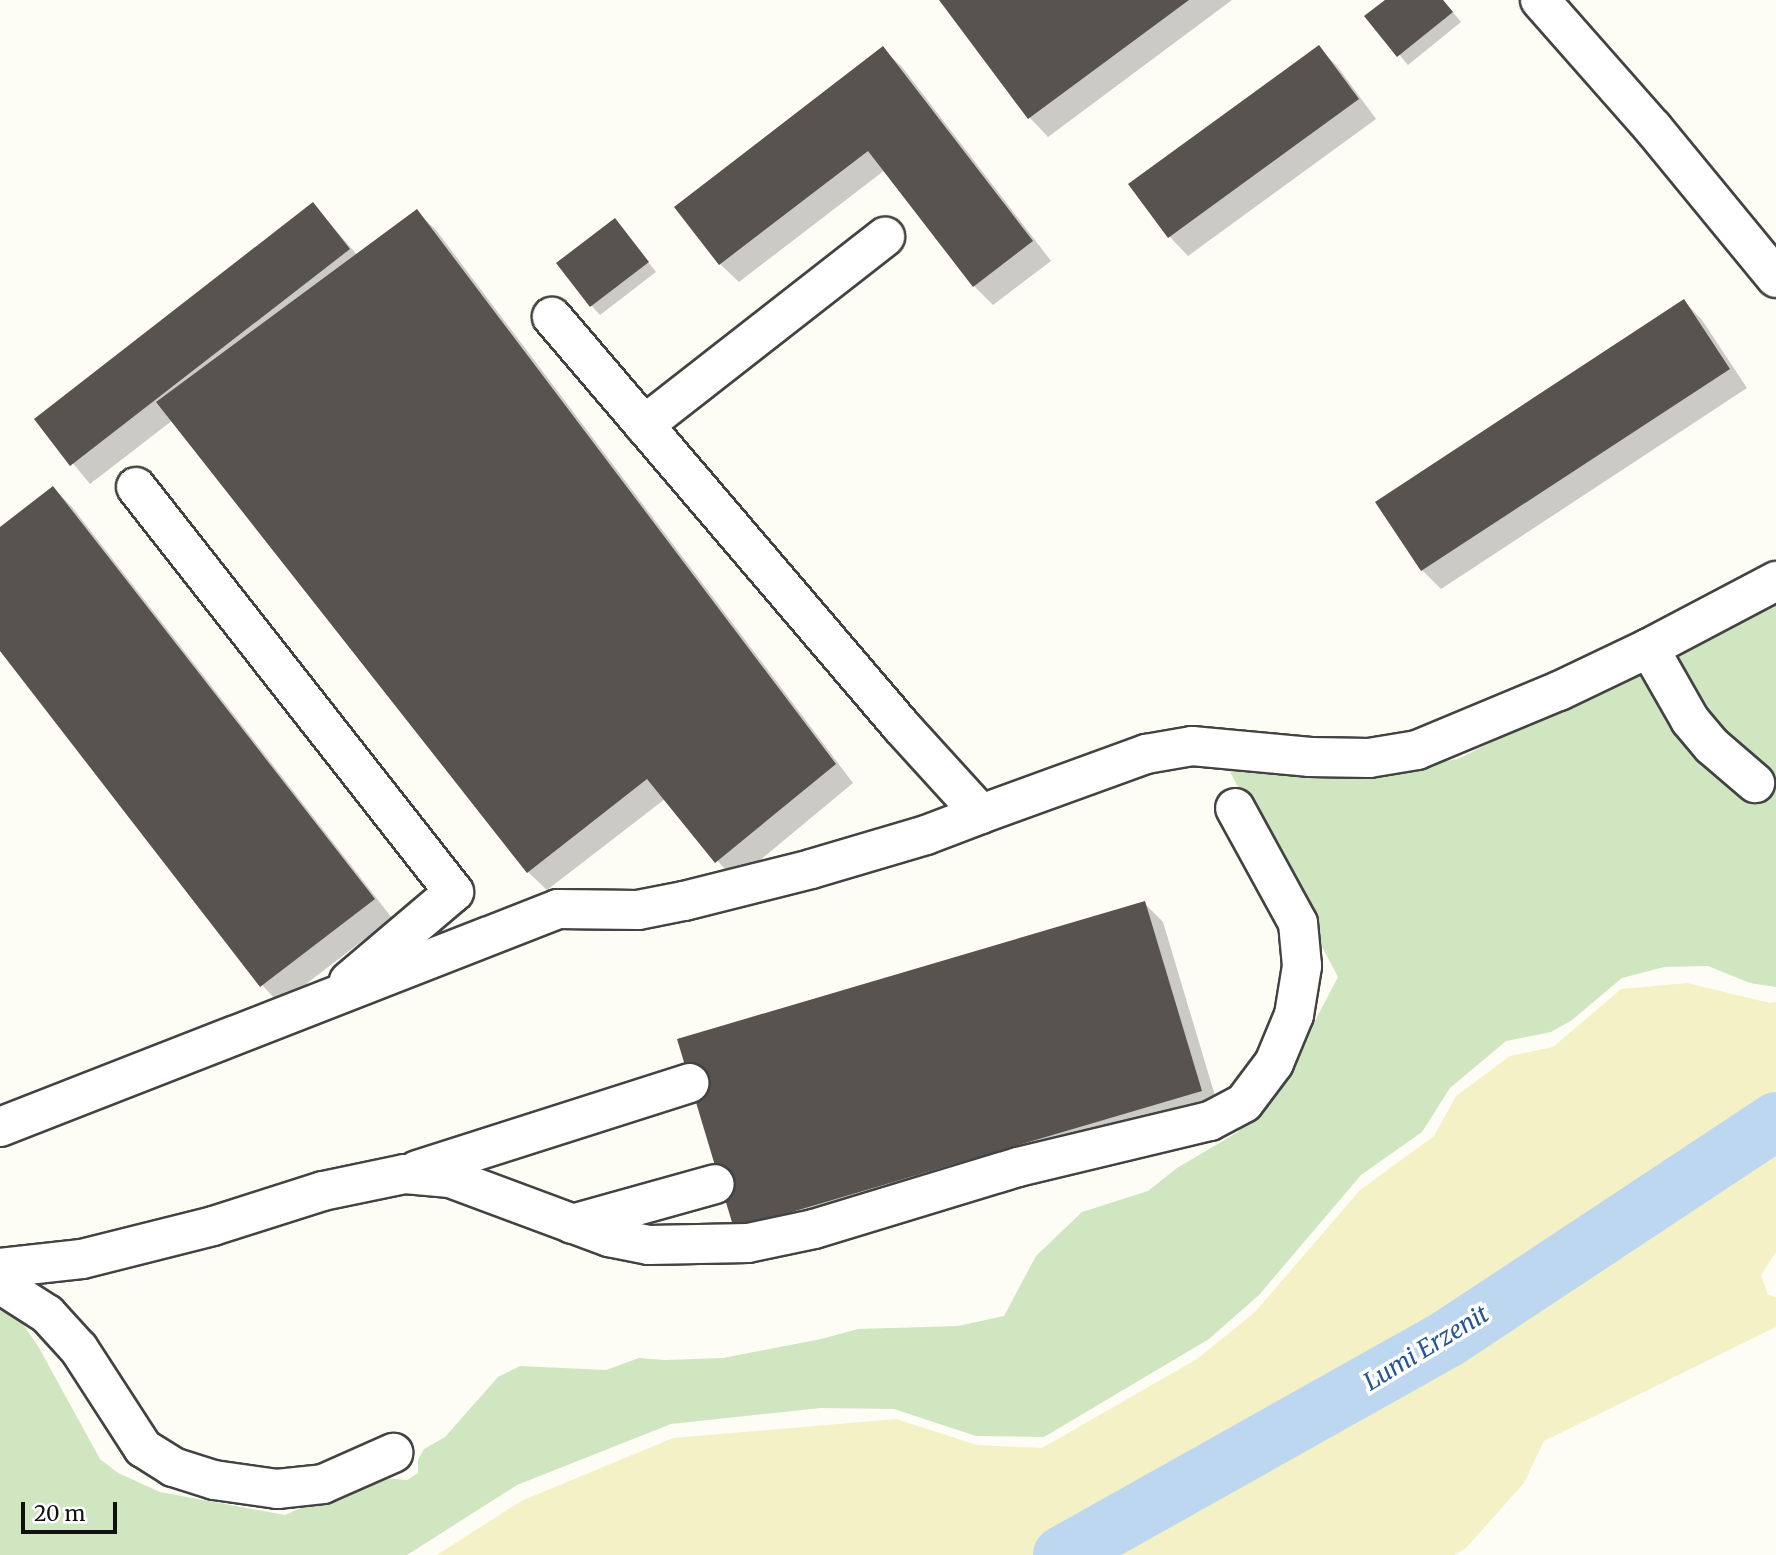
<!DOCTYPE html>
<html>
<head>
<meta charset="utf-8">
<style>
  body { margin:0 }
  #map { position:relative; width:1776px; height:1555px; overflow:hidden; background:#fefdf5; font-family:Merriweather,serif }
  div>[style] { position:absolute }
  .green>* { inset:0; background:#cfe6c1 }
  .sand>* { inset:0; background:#f5f1c6 }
  .shadow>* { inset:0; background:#0003 }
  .river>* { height:58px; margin:-29px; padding:0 29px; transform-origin:29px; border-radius:29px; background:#bed7f0 }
  .building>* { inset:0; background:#58534e }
  .roads { filter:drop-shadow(2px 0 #434343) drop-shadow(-2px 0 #434343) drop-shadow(0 2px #434343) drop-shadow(0 -2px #434343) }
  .minor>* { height:38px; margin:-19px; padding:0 19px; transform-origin:19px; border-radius:19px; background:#fff }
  span { translate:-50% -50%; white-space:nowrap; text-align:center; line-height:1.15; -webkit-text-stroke:7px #fff; paint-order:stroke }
  .water-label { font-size:24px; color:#265695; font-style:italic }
  .scale { position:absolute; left:21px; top:1502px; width:96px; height:32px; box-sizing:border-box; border:4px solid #101010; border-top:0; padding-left:9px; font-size:21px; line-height:24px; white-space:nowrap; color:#101010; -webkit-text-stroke:5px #fff; paint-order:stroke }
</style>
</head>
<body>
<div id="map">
  <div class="green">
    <div style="clip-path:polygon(1776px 592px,1776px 987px,1750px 983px,1708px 966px,1664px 967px,1622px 978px,1572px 1020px,1551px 1032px,1506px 1041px,1450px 1088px,1422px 1132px,1361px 1175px,1259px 1295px,1209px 1339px,1044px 1437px,976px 1436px,894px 1409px,821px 1408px,671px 1424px,517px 1485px,407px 1555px,0 1555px,0 1303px,20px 1320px,38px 1346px,100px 1459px,118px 1473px,160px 1492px,285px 1515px,370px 1477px,407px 1480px,418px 1473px,418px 1460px,424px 1449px,445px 1437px,498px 1377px,520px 1366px,606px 1370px,639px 1358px,665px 1360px,723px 1358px,821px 1339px,858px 1329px,958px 1326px,1004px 1316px,1036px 1256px,1082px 1212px,1148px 1191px,1177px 1168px,1238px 1132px,1297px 1055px,1338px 977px,1227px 766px,1411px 767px,1458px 759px,1579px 698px)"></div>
  </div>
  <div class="sand">
    <div style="clip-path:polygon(1687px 983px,1770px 1003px,1776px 1002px,1776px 1252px,1761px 1275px,1768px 1295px,1776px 1297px,1776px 1327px,1544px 1441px,1524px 1483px,1466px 1548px,1454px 1555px,437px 1555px,521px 1501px,673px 1438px,896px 1419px,977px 1445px,1042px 1448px,1197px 1359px,1255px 1312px,1360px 1190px,1434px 1136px,1456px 1096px,1510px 1056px,1553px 1047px,1621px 989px)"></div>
  </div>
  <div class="shadow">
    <div style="clip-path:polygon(941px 0,1232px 0,1048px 137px,1030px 118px)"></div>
    <div style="clip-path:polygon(1388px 0,1443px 0,1461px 22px,1408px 65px,1367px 16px)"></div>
    <div style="clip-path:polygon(1318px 47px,1337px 66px,1376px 119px,1188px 256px,1170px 237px,1131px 185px)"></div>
    <div style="clip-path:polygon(883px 49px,902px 67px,1051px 261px,993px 305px,974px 286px,885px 170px,739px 282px,720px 264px)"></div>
    <div style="clip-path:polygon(313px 204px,358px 256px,417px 212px,436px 230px,853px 783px,735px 881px,665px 799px,547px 890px,528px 872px,173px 420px,90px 484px,36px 419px)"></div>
    <div style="clip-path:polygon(615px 220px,656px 272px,600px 315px,591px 305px)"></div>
    <div style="clip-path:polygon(1684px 301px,1702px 320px,1747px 388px,1441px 589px,1422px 570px)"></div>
    <div style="clip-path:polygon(53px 488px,72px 507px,392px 918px,280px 1004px,262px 985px,0 649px,0 529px)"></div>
    <div style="clip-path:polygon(1144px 903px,1163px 922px,1219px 1109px,754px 1247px,735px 1228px)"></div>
  </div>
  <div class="river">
    <div style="left:1062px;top:1555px;width:441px;rotate:-29.3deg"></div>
    <div style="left:1447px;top:1339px;width:395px;rotate:-33.5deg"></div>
  </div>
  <div class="building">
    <div style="clip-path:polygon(939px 0,1189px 0,1028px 119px)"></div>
    <div style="clip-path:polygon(1385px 0,1443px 0,1453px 12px,1397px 57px,1364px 16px)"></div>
    <div style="clip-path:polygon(1319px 45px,1359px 99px,1168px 238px,1128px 184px)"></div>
    <div style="clip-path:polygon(883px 46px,1033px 241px,973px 287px,868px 151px,719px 265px,674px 207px)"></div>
    <div style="clip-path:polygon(313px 202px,350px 249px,70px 466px,34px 419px)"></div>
    <div style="clip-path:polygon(417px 209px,836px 764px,715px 863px,647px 779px,527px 873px,156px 402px)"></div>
    <div style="clip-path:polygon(615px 218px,649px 262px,590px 307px,556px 263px)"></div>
    <div style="clip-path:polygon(1684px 299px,1730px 369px,1421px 571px,1375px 502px)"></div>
    <div style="clip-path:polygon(53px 486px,375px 899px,260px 987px,0 651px,0 527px)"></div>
    <div style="clip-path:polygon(1145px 901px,1202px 1091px,734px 1229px,677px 1039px)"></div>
  </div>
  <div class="roads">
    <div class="minor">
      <div style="left:1540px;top:0;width:171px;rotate:48.6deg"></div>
      <div style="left:1653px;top:128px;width:194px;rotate:50.6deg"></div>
      <div style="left:644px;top:425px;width:306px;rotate:-38deg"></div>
      <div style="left:136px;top:487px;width:515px;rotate:51.86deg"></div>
      <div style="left:454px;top:892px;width:138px;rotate:139.7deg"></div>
      <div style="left:1649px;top:648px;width:83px;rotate:60.3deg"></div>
      <div style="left:1690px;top:720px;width:34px;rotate:50deg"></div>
      <div style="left:1712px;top:746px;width:57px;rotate:40.7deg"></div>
      <div style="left:981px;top:814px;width:176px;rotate:-20deg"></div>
      <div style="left:1146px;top:754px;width:47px;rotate:-9.9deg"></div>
      <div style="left:1192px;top:746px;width:119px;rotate:5.3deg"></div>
      <div style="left:1310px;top:757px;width:59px;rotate:1deg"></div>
      <div style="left:1369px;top:758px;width:49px;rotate:-9.5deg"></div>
      <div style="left:1417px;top:750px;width:154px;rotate:-22.6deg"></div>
      <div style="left:1559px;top:691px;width:100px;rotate:-25.5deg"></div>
      <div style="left:1649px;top:648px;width:144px;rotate:-27.8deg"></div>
      <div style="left:0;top:1127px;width:599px;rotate:-21.34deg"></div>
      <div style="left:558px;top:909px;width:80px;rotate:0.7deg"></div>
      <div style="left:638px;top:910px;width:47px;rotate:-11.1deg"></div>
      <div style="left:684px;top:901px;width:131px;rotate:-14.1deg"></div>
      <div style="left:811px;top:869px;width:120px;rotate:-16.5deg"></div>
      <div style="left:926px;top:835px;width:59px;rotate:-20.9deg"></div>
      <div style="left:981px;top:814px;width:119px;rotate:-132.3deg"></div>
      <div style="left:901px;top:726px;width:538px;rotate:-130.47deg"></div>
      <div style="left:417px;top:1170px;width:286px;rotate:-17.7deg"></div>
      <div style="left:572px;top:1224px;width:148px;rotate:-15.6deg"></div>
      <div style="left:0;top:1268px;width:82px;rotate:-6.3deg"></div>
      <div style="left:82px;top:1259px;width:135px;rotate:-14.1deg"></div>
      <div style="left:213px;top:1226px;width:115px;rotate:-17.7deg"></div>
      <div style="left:323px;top:1191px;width:84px;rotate:-11.7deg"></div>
      <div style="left:405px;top:1174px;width:45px;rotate:5.1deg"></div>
      <div style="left:450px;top:1178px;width:170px;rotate:20.4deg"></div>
      <div style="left:609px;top:1237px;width:41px;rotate:11.3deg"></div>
      <div style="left:649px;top:1245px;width:99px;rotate:-1.2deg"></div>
      <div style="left:748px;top:1243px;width:67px;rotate:-12deg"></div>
      <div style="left:814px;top:1229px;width:213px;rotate:-16.9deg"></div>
      <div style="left:1018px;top:1167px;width:197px;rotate:-13.5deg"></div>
      <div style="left:1210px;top:1121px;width:38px;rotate:-28deg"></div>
      <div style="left:1244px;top:1103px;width:50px;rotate:-53.1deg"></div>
      <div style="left:1274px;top:1063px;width:52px;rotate:-67.4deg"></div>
      <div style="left:1294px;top:1015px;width:50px;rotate:-80.7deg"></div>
      <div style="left:1302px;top:966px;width:43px;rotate:-95.3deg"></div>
      <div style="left:1298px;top:923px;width:131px;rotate:-118.7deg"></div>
      <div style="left:0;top:1284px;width:56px;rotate:32.6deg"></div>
      <div style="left:47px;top:1314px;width:47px;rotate:47.6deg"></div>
      <div style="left:79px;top:1349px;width:118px;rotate:57.1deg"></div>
      <div style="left:143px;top:1448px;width:36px;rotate:32deg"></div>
      <div style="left:173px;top:1467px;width:43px;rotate:17.6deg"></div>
      <div style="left:214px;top:1480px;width:64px;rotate:8.1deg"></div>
      <div style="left:277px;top:1489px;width:46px;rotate:-6.2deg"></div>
      <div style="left:323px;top:1484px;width:77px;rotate:-23.9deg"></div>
    </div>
  </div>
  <div class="water-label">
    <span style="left:1426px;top:1348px;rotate:-31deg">Lumi Erzenit</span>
  </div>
  <div class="scale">20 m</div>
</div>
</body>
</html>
